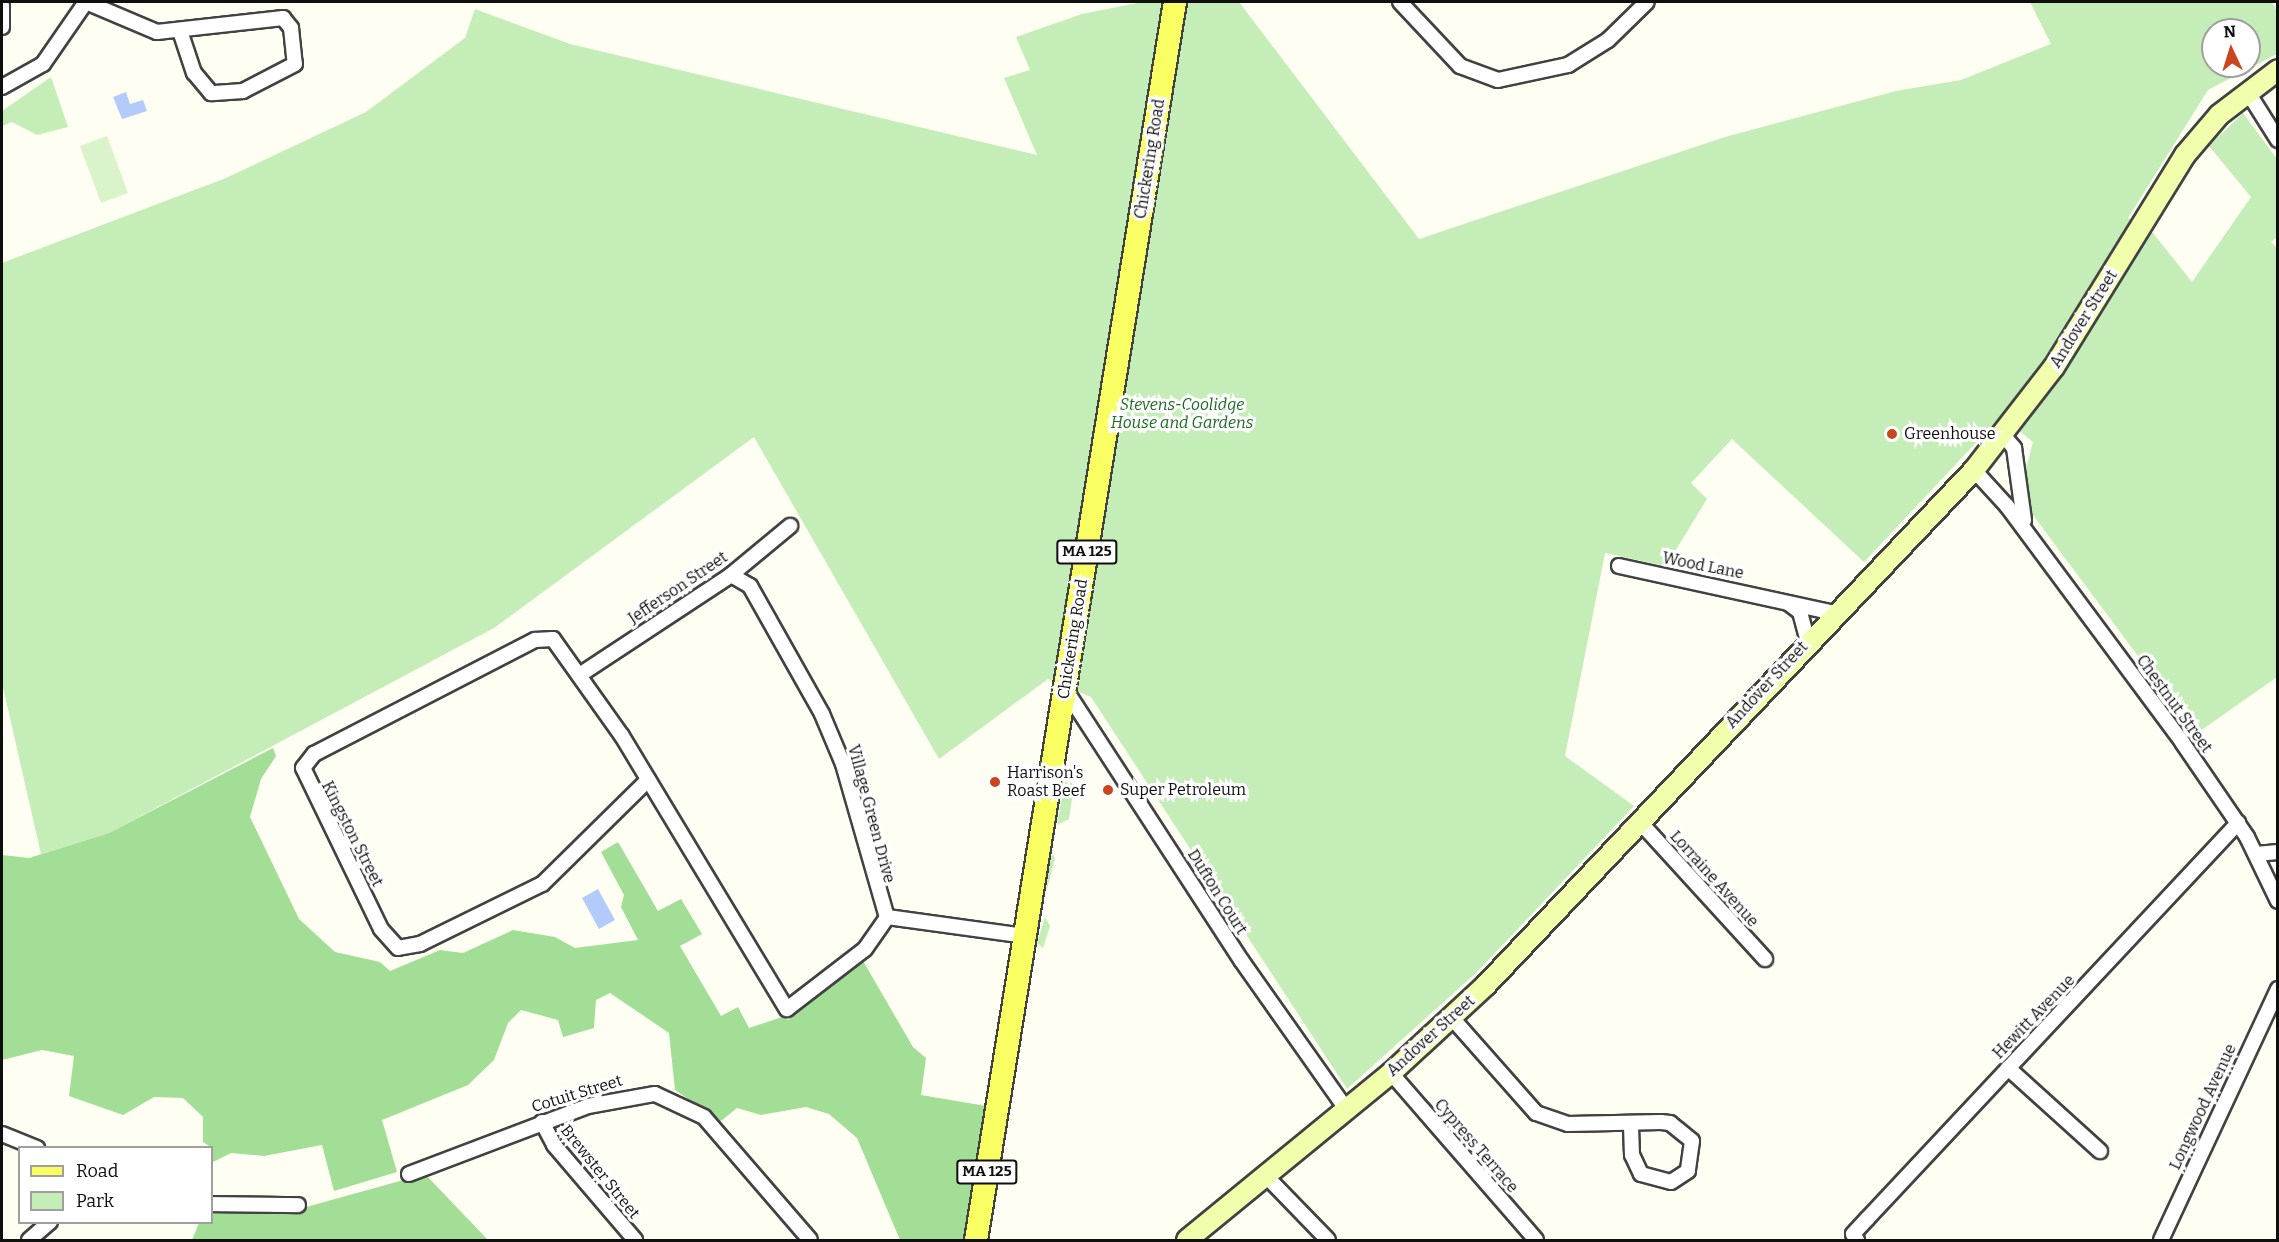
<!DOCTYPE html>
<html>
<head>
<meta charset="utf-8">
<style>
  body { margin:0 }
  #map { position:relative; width:2279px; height:1242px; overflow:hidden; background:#fefff2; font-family:Bitter,serif }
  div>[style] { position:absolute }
  .green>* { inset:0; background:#c5edb8 }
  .forest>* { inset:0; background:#a3de96 }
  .pitch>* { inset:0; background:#daf3cb }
  .water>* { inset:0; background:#b3cbfa }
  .roads { filter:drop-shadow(2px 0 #424242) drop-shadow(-2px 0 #424242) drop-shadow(0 2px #424242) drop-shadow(0 -2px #424242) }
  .street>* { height:14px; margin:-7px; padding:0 7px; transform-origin:7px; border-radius:7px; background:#fff }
  .secondary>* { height:20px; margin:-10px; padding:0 10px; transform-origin:10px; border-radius:10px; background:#f1ffad }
  .primary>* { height:22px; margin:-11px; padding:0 11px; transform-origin:11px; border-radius:11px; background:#f9ff62 }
  .dots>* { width:16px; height:16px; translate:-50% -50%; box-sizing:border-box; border:3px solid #fff; border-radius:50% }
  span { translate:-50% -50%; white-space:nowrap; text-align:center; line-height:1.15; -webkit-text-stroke:6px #fff; paint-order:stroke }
  .shield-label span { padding:2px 4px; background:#fff; border:2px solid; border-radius:4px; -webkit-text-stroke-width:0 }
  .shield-label { font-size:15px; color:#0f0f0f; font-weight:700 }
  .street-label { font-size:16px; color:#0f0f0f }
  .park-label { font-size:16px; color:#1b6c21; font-style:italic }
  .poi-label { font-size:16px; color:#0f0f0f }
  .left { translate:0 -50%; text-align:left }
  .frame { position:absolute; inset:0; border:3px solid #0f0f0f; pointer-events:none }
  .legend { position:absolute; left:18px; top:1146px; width:195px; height:78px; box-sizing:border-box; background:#fff; border:2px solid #9f9f9f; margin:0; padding:8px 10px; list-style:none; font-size:18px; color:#0f0f0f }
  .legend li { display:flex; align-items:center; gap:12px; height:30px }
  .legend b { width:30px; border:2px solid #9f9f9f }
  .north { position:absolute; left:2201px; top:18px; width:60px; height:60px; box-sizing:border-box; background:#fff; border:2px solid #9f9f9f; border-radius:50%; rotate:356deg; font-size:16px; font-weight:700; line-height:24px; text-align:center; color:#0f0f0f }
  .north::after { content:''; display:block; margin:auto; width:21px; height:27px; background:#c9461e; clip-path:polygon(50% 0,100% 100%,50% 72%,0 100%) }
</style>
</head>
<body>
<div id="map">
  <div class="green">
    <div style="clip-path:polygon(evenodd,1142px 2px,1239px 2px,1419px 239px,1725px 137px,1896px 91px,1961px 80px,2051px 44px,2030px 2px,2272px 2px,2277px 11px,2277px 54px,2208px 90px,2128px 218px,2153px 233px,2192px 282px,2251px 197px,2209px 146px,2243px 113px,2277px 159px,2277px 237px,2271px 242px,2278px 249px,2277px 677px,2196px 734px,2027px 507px,2023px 480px,2033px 442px,2001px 416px,1864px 562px,1732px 439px,1691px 483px,1707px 499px,1666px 566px,1605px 553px,1565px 756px,1634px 806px,1477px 972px,1347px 1089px,1091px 697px,1048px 679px,939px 759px,754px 437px,494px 628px,109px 833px,41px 854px,2px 683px,2px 263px,226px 178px,366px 112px,465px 38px,475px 9px,570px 44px,1037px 155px,1004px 78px,1030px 70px,1016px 37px,1082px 14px,1142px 2px,2213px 30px,2249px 30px,2249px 66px,2213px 66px,2213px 30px)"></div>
    <div style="clip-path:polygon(51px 77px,68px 127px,37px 135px,12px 122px,2px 126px,2px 111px)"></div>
    <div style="clip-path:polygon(1066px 774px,1074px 786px,1069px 819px,1057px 825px)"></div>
    <div style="clip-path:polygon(1053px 855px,1055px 858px,1046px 893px,1049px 857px)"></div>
    <div style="clip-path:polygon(1045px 917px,1050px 926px,1043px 948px,1037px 943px)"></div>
  </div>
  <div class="forest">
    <div style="clip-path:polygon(273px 748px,276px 756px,261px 779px,250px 817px,299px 919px,335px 952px,380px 962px,390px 971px,440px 950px,463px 953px,513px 930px,555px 937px,575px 948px,638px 940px,621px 907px,624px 895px,601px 852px,618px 842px,658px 911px,681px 899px,702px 934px,680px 946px,721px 1016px,738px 1007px,749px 1028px,785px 1016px,788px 1020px,863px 961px,913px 1047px,926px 1058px,921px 1095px,986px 1106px,964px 1240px,900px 1240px,857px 1138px,829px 1114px,806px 1107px,761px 1115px,737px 1108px,721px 1121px,675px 1090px,669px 1033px,610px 993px,596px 1000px,594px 1028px,563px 1037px,558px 1020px,521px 1010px,508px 1023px,494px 1060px,468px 1085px,382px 1120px,397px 1172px,334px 1191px,322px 1145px,264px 1156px,231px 1153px,213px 1162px,212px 1148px,203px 1142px,203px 1117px,183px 1098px,154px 1097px,123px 1115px,69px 1096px,74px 1056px,42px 1050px,2px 1060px,2px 855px,29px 858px,109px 833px)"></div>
    <div style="clip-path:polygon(425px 1174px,488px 1240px,192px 1240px,199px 1223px,212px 1222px,212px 1207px,292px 1211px)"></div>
  </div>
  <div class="pitch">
    <div style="clip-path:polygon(107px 136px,128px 193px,101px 203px,80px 146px)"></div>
  </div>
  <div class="water">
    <div style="clip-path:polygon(126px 92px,130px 104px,143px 100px,147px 111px,122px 119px,113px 97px)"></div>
    <div style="clip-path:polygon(598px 889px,615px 920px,599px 929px,582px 898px)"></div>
  </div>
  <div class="roads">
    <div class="street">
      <div style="left:86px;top:2px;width:77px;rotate:22.9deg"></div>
      <div style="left:157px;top:32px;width:127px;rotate:-6.3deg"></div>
      <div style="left:283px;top:18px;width:13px;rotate:51deg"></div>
      <div style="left:291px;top:28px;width:36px;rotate:84deg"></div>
      <div style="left:295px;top:64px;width:59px;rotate:152.6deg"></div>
      <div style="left:243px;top:91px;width:32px;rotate:176deg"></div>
      <div style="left:211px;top:93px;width:26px;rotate:-130deg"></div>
      <div style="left:194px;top:73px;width:44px;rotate:-108.4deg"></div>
      <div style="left:1400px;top:2px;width:88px;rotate:46.8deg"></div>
      <div style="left:1460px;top:66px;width:40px;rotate:20.2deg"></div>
      <div style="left:1498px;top:80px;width:72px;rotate:-12.1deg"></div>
      <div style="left:1568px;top:65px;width:47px;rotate:-32deg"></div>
      <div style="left:1608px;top:40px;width:54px;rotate:-44.3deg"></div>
      <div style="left:2px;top:5px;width:22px;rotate:90deg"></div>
      <div style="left:2px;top:87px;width:47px;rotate:-29.3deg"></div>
      <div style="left:43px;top:64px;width:75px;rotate:-55.3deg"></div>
      <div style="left:2247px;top:91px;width:58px;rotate:57.7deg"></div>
      <div style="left:2004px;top:436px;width:16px;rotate:50deg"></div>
      <div style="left:2014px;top:448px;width:73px;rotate:82.1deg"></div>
      <div style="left:1974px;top:470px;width:49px;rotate:47.5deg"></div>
      <div style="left:2007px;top:506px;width:294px;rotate:53.4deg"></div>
      <div style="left:2182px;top:742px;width:115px;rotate:55.6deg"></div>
      <div style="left:2247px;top:837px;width:71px;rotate:64.2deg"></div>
      <div style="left:1619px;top:566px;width:220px;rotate:12.3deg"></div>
      <div style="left:731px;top:575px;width:22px;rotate:30deg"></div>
      <div style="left:750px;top:586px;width:147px;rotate:60.6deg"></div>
      <div style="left:822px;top:714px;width:54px;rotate:67.2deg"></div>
      <div style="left:843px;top:764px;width:159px;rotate:74deg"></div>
      <div style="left:887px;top:917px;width:139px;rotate:7.8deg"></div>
      <div style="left:1788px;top:603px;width:15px;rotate:37deg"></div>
      <div style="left:1800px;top:612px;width:30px;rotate:75deg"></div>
      <div style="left:581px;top:674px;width:180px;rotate:-33.4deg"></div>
      <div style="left:731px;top:575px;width:77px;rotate:-39.7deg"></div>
      <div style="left:1065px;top:689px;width:323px;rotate:57deg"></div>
      <div style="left:1241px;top:960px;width:182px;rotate:54.8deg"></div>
      <div style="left:648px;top:780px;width:148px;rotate:135.5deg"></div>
      <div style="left:542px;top:884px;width:136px;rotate:153.8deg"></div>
      <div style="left:420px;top:944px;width:22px;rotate:170deg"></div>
      <div style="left:398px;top:948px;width:25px;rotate:-132deg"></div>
      <div style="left:381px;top:929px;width:179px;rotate:-115.8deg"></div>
      <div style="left:303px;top:768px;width:18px;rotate:-52deg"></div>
      <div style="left:314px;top:754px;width:249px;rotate:-27.3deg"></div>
      <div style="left:535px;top:640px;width:18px;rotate:-3deg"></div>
      <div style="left:553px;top:639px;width:119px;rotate:54.6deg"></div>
      <div style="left:622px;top:736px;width:319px;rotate:58.9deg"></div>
      <div style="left:787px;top:1009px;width:98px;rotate:-37.6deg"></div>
      <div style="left:865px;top:949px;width:39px;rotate:-55deg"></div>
      <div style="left:1639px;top:821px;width:187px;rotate:47.6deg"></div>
      <div style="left:2256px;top:854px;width:22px;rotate:-5deg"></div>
      <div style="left:1452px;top:1018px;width:127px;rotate:48.5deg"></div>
      <div style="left:1536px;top:1113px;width:34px;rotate:19deg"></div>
      <div style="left:1568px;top:1124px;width:93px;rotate:-1.2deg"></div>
      <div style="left:1661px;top:1122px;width:9px;rotate:6deg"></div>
      <div style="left:1670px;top:1123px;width:28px;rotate:39deg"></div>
      <div style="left:1692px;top:1141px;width:30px;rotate:98deg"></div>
      <div style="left:1688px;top:1171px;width:20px;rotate:147deg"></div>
      <div style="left:1671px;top:1182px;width:31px;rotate:-165deg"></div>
      <div style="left:1641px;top:1174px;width:21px;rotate:-115deg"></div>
      <div style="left:1632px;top:1155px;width:32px;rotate:-92deg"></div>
      <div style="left:2008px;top:1068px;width:124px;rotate:42.1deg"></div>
      <div style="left:1391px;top:1073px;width:221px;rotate:49deg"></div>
      <div style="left:542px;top:1122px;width:26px;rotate:62deg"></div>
      <div style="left:554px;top:1145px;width:125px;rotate:49.5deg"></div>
      <div style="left:2px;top:1134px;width:38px;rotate:22deg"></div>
      <div style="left:409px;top:1174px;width:191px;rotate:-20.8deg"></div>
      <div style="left:588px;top:1106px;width:68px;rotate:-10.2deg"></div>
      <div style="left:655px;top:1094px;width:54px;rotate:25.1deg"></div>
      <div style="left:704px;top:1117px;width:162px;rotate:49.2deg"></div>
      <div style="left:1266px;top:1176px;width:89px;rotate:45.9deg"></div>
      <div style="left:212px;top:1204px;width:86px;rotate:0.7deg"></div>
      <div style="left:29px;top:1240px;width:28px;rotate:-41deg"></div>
      <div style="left:1857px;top:1240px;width:7px;rotate:-124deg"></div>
      <div style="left:1853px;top:1234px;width:21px;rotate:-47deg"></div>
      <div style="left:1867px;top:1219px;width:543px;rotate:-46.87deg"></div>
      <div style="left:2161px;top:1240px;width:277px;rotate:-65deg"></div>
    </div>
    <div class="secondary">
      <div style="left:1187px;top:1240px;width:264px;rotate:-39.3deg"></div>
      <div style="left:1391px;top:1073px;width:129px;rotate:-42.8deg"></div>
      <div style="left:1486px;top:985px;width:709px;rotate:-46.54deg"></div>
      <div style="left:1974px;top:470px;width:130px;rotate:-52.2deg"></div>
      <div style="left:2054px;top:367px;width:249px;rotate:-58.3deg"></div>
      <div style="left:2185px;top:155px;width:52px;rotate:-49.6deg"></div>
      <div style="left:2219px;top:115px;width:74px;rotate:-37.3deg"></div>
    </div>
    <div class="primary">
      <div style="left:976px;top:1240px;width:1254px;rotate:-80.87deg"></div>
    </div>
  </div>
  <div class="dots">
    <div style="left:1892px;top:434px;background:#c9461e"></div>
    <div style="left:995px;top:782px;background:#c9461e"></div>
    <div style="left:1108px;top:790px;background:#c9461e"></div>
  </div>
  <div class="shield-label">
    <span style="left:1087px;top:552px">MA 125</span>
    <span style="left:987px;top:1172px">MA 125</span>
  </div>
  <div class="street-label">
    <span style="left:1150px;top:159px;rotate:-81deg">Chickering Road</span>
    <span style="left:2084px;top:319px;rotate:-58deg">Andover Street</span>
    <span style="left:1703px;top:566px;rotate:11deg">Wood Lane</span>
    <span style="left:678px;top:588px;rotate:-34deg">Jefferson Street</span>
    <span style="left:1073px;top:639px;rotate:-81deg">Chickering Road</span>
    <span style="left:1767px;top:685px;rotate:-47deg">Andover Street</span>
    <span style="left:2174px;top:704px;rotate:54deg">Chestnut Street</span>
    <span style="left:871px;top:814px;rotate:75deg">Village Green Drive</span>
    <span style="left:352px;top:834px;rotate:63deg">Kingston Street</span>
    <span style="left:1714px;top:879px;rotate:48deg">Lorraine Avenue</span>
    <span style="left:1217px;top:892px;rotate:58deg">Dufton Court</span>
    <span style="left:2034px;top:1017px;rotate:-46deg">Hewitt Avenue</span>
    <span style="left:1431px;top:1036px;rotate:-42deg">Andover Street</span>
    <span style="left:577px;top:1094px;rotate:-17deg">Cotuit Street</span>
    <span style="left:2203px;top:1107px;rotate:-65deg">Longwood Avenue</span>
    <span style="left:1476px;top:1146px;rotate:49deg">Cypress Terrace</span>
    <span style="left:600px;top:1172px;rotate:51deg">Brewster Street</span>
  </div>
  <div class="park-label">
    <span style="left:1182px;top:414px">Stevens-Coolidge<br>House and Gardens</span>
  </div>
  <div class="poi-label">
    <span class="left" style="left:1904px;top:434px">Greenhouse</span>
    <span class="left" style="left:1007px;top:782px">Harrison's<br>Roast Beef</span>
    <span class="left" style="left:1120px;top:790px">Super Petroleum</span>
  </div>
  <div class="frame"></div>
  <ul class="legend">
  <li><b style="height:8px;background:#f9ff62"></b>Road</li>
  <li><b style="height:16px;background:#c5edb8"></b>Park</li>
  </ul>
  <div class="north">N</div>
</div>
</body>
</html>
